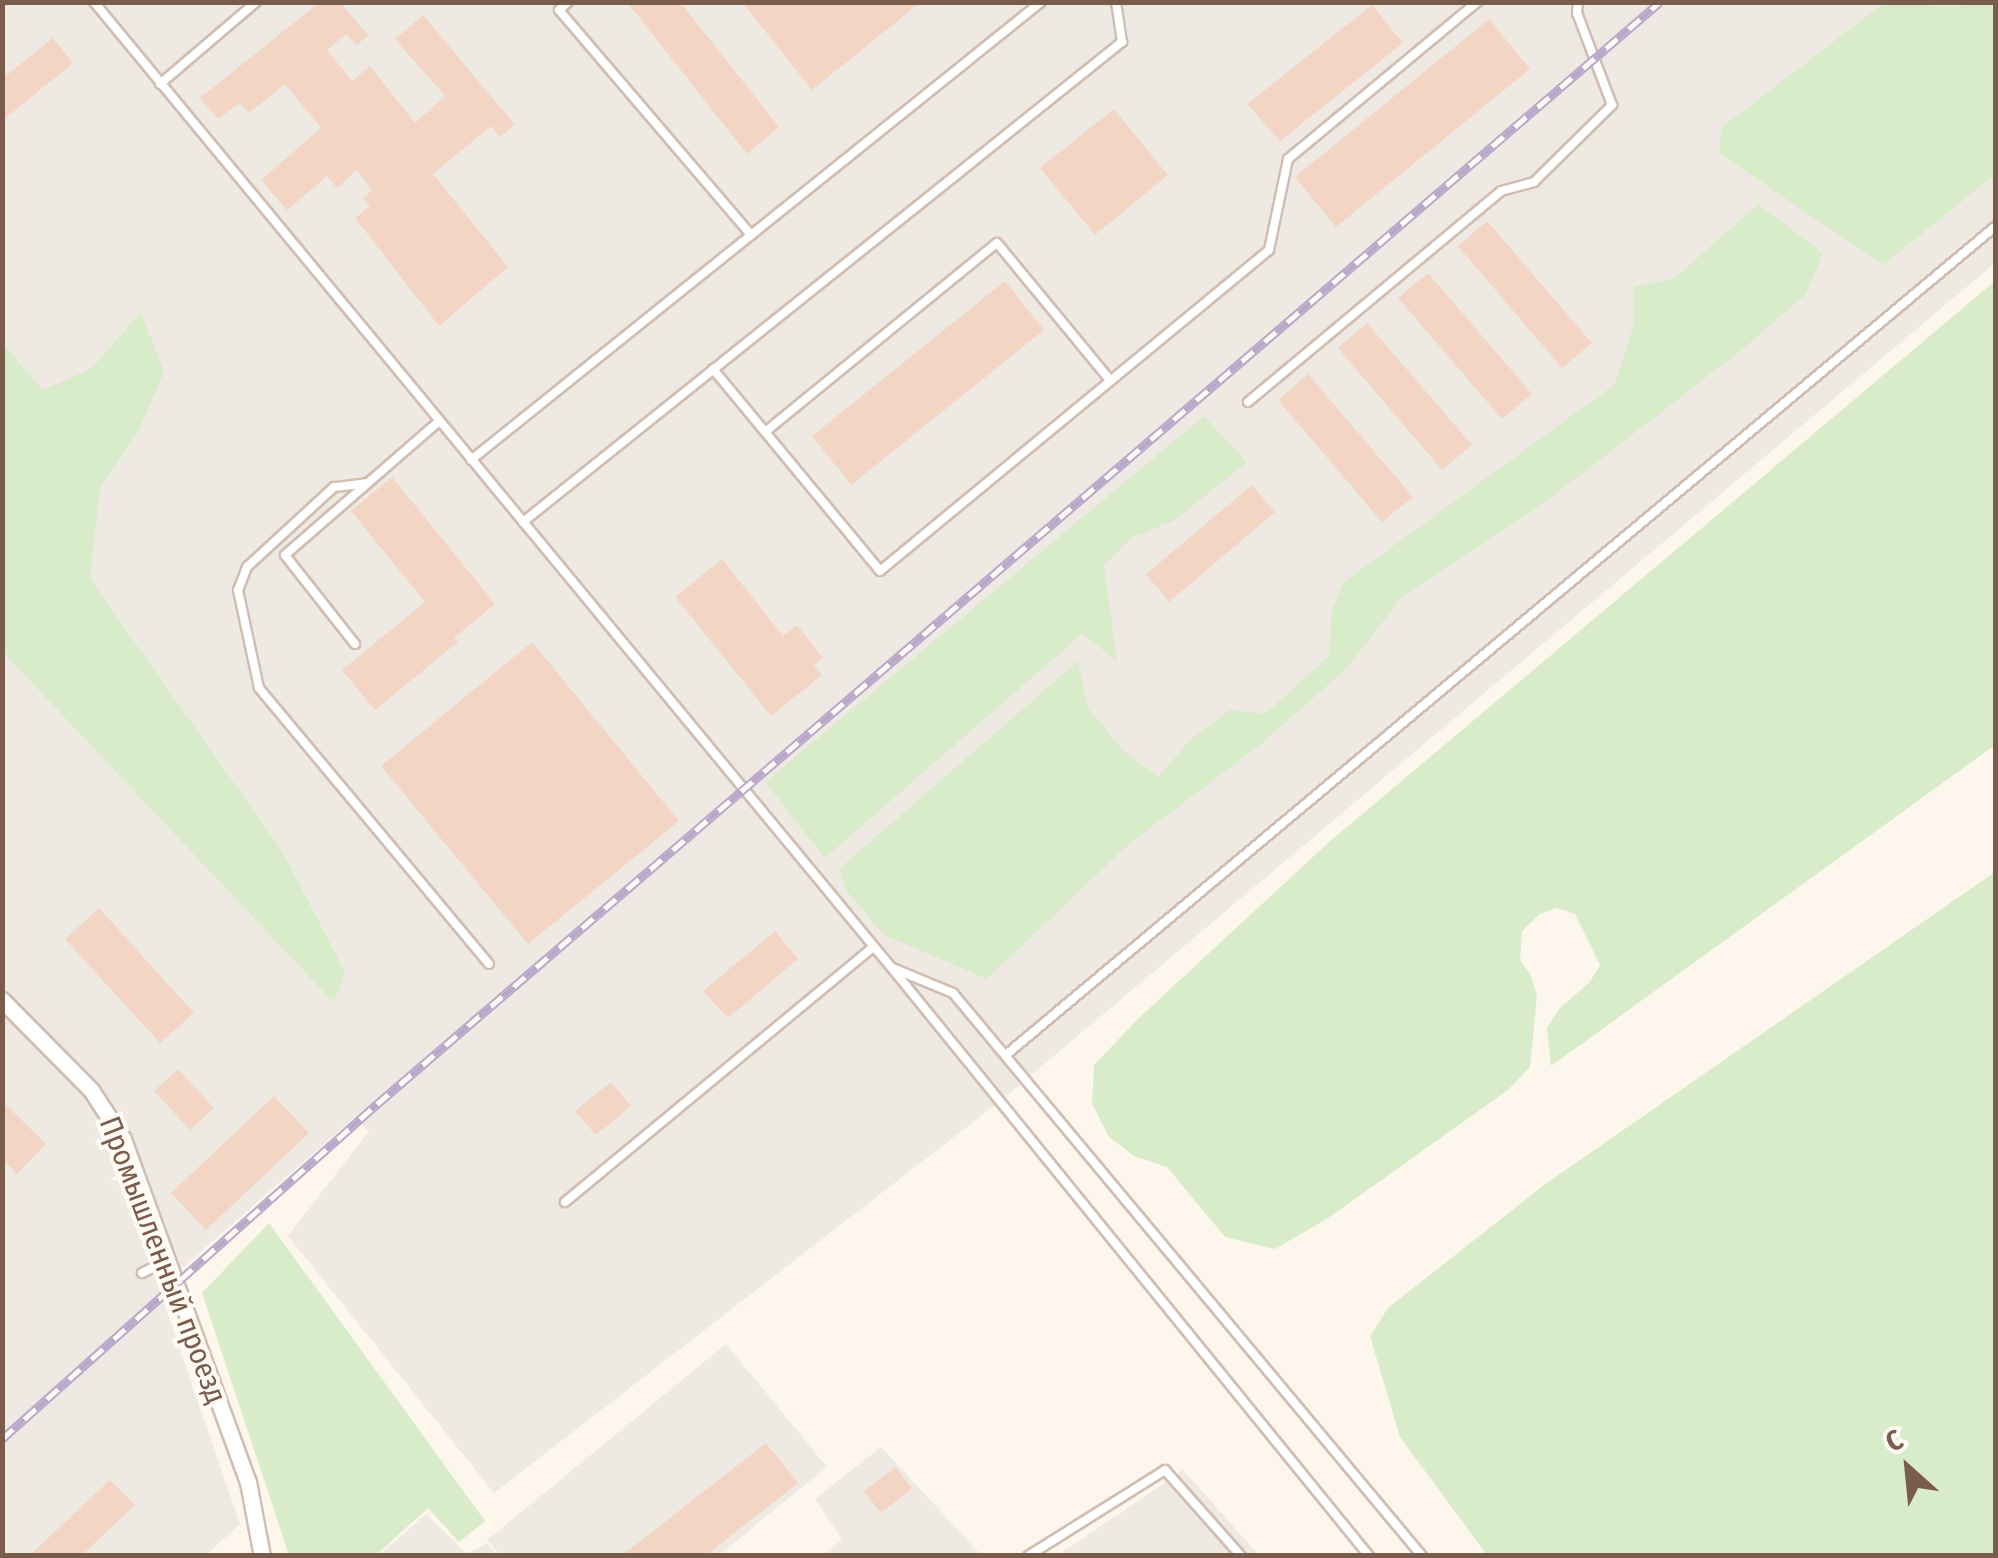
<!DOCTYPE html>
<html>
<head>
<meta charset="utf-8">
<style>
  body { margin:0 }
  #map { position:relative; width:1998px; height:1558px; overflow:hidden; background:#fdf6ec; font-family:"Fira Sans Condensed",sans-serif }
  div>[style] { position:absolute }
  .industrial>* { inset:0; background:#efe9e4 }
  .green>* { inset:0; background:#d8ecc9 }
  .building>* { inset:0; background:#f3d5c3 }
  .roads { filter:drop-shadow(2px 0 #d1beb0) drop-shadow(-2px 0 #d1beb0) drop-shadow(0 2px #d1beb0) drop-shadow(0 -2px #d1beb0) }
  .lane>* { height:8px; margin:-4px; padding:0 4px; transform-origin:4px; border-radius:4px; background:#fff }
  .street>* { height:15px; margin:-7.5px; padding:0 7.5px; transform-origin:7.5px; border-radius:7.5px; background:#fff }
  .rail>* { height:9px; margin-top:-4.5px; transform-origin:0; background:repeating-linear-gradient(90deg,#fffaf3 0 15px,#b9a8c9 0 30px); box-sizing:border-box; border-block:2px solid #b9a8c9 }
  span { translate:-50% -50%; white-space:nowrap; text-align:center; line-height:1.15; -webkit-text-stroke:8px #fffaf3; paint-order:stroke }
  .street-label { font-size:30px; color:#7a5c4d }
  .frame { position:absolute; inset:0; border:5px solid #7a5c4d; pointer-events:none }
  .north { position:absolute; left:1858px; top:1418px; width:100px; height:100px; -webkit-text-stroke:8px #fffaf3; paint-order:stroke; rotate:333deg; font-size:28px; font-weight:700; line-height:40px; text-align:center; color:#7a5c4d }
  .north::after { content:''; display:block; margin:auto; width:35px; height:45px; background:#7a5c4d; clip-path:polygon(50% 0,100% 100%,50% 72%,0 100%) }
</style>
</head>
<body>
<div id="map">
  <div class="industrial">
    <div style="clip-path:polygon(3px 3px,1995px 3px,1995px 263px,999px 1102px,494px 1493px,288px 1236px,369px 1131px,355px 1117px,159px 1288px,240px 1524px,206px 1555px,3px 1556px)"></div>
    <div style="clip-path:polygon(726px 1344px,827px 1467px,719px 1555px,500px 1555px,487px 1540px)"></div>
    <div style="clip-path:polygon(881px 1447px,981px 1555px,824px 1555px,842px 1539px,815px 1499px)"></div>
    <div style="clip-path:polygon(1183px 1470px,1259px 1555px,1057px 1556px)"></div>
    <div style="clip-path:polygon(426px 1514px,467px 1554px,487px 1543px,497px 1555px,379px 1555px)"></div>
  </div>
  <div class="green">
    <div style="clip-path:polygon(1884px 3px,1950px 6px,1995px 3px,1996px 174px,1883px 265px,1719px 153px,1721px 128px)"></div>
    <div style="clip-path:polygon(1758px 204px,1823px 253px,1806px 294px,1744px 348px,1543px 504px,1403px 596px,1346px 669px,1261px 744px,1129px 844px,987px 979px,884px 935px,845px 889px,840px 868px,1078px 661px,1088px 708px,1124px 751px,1158px 777px,1190px 740px,1230px 710px,1265px 714px,1329px 656px,1332px 610px,1344px 582px,1615px 384px,1634px 324px,1634px 287px,1675px 278px)"></div>
    <div style="clip-path:polygon(1995px 281px,1995px 745px,1551px 1066px,1547px 1028px,1560px 1008px,1590px 982px,1600px 965px,1575px 914px,1557px 908px,1540px 914px,1522px 931px,1520px 960px,1530px 974px,1537px 995px,1530px 1067px,1508px 1090px,1328px 1218px,1275px 1249px,1225px 1237px,1167px 1167px,1134px 1156px,1109px 1137px,1092px 1104px,1094px 1065px,1139px 1018px,1328px 843px)"></div>
    <div style="clip-path:polygon(141px 312px,164px 372px,137px 434px,100px 488px,90px 579px,282px 851px,345px 972px,334px 1003px,3px 652px,3px 344px,43px 390px,92px 368px)"></div>
    <div style="clip-path:polygon(1204px 416px,1247px 462px,1174px 521px,1132px 537px,1104px 565px,1117px 661px,1082px 634px,825px 858px,765px 782px)"></div>
    <div style="clip-path:polygon(1995px 872px,1995px 1555px,1487px 1555px,1400px 1437px,1370px 1336px,1388px 1308px,1544px 1185px)"></div>
    <div style="clip-path:polygon(269px 1223px,485px 1521px,459px 1542px,428px 1508px,376px 1555px,289px 1555px,202px 1293px)"></div>
  </div>
  <div class="building">
    <div style="clip-path:polygon(320px 2px,340px 2px,368px 35px,357px 45px,346px 34px,327px 50px,352px 81px,370px 66px,415px 123px,445px 96px,395px 39px,423px 15px,515px 125px,500px 137px,491px 126px,433px 174px,508px 267px,439px 326px,355px 218px,370px 206px,363px 198px,372px 190px,357px 170px,337px 188px,327px 176px,287px 210px,261px 180px,321px 128px,285px 84px,249px 113px,239px 103px,218px 119px,200px 98px)"></div>
    <div style="clip-path:polygon(627px 2px,680px 2px,779px 127px,747px 154px)"></div>
    <div style="clip-path:polygon(742px 2px,921px 2px,812px 90px)"></div>
    <div style="clip-path:polygon(1372px 5px,1403px 43px,1280px 141px,1247px 104px)"></div>
    <div style="clip-path:polygon(1489px 19px,1530px 69px,1336px 227px,1295px 177px)"></div>
    <div style="clip-path:polygon(53px 38px,73px 63px,2px 121px,2px 79px)"></div>
    <div style="clip-path:polygon(1114px 109px,1168px 175px,1095px 235px,1040px 168px)"></div>
    <div style="clip-path:polygon(1487px 221px,1592px 343px,1562px 368px,1458px 246px)"></div>
    <div style="clip-path:polygon(1428px 273px,1532px 394px,1502px 419px,1398px 298px)"></div>
    <div style="clip-path:polygon(1005px 281px,1044px 330px,851px 485px,812px 436px)"></div>
    <div style="clip-path:polygon(1367px 323px,1472px 445px,1442px 470px,1338px 348px)"></div>
    <div style="clip-path:polygon(1308px 374px,1413px 497px,1382px 522px,1278px 400px)"></div>
    <div style="clip-path:polygon(392px 477px,495px 604px,454px 638px,458px 642px,375px 710px,342px 670px,425px 602px,351px 511px)"></div>
    <div style="clip-path:polygon(1252px 485px,1275px 512px,1169px 602px,1146px 574px)"></div>
    <div style="clip-path:polygon(722px 559px,783px 636px,797px 625px,823px 658px,814px 665px,822px 675px,771px 716px,675px 597px)"></div>
    <div style="clip-path:polygon(532px 642px,679px 821px,528px 944px,381px 766px)"></div>
    <div style="clip-path:polygon(99px 908px,194px 1013px,160px 1043px,65px 939px)"></div>
    <div style="clip-path:polygon(775px 931px,798px 959px,728px 1018px,703px 991px)"></div>
    <div style="clip-path:polygon(178px 1069px,214px 1108px,190px 1130px,154px 1091px)"></div>
    <div style="clip-path:polygon(611px 1082px,631px 1106px,596px 1135px,575px 1111px)"></div>
    <div style="clip-path:polygon(274px 1096px,309px 1133px,206px 1230px,171px 1193px)"></div>
    <div style="clip-path:polygon(2px 1101px,46px 1144px,17px 1174px,2px 1159px)"></div>
    <div style="clip-path:polygon(766px 1443px,798px 1483px,705px 1556px,621px 1556px)"></div>
    <div style="clip-path:polygon(895px 1467px,912px 1488px,881px 1513px,864px 1491px)"></div>
    <div style="clip-path:polygon(110px 1480px,135px 1505px,81px 1556px,29px 1556px)"></div>
  </div>
  <div class="roads">
    <div class="lane">
      <div style="left:94px;top:2px;width:1252px;rotate:50.45deg"></div>
      <div style="left:891px;top:967px;width:759px;rotate:50.94deg"></div>
      <div style="left:568px;top:2px;width:12px;rotate:138deg"></div>
      <div style="left:559px;top:10px;width:296px;rotate:49.5deg"></div>
      <div style="left:160px;top:84px;width:126px;rotate:-40.5deg"></div>
      <div style="left:713px;top:369px;width:262px;rotate:50.4deg"></div>
      <div style="left:880px;top:571px;width:504px;rotate:-39.53deg"></div>
      <div style="left:1269px;top:250px;width:93px;rotate:-78.2deg"></div>
      <div style="left:1288px;top:159px;width:246px;rotate:-39.7deg"></div>
      <div style="left:1248px;top:402px;width:329px;rotate:-39.8deg"></div>
      <div style="left:1501px;top:191px;width:34px;rotate:-15deg"></div>
      <div style="left:1534px;top:182px;width:110px;rotate:-44.6deg"></div>
      <div style="left:1612px;top:105px;width:98px;rotate:-110.8deg"></div>
      <div style="left:1577px;top:13px;width:11px;rotate:-85deg"></div>
      <div style="left:765px;top:432px;width:299px;rotate:-39.2deg"></div>
      <div style="left:997px;top:243px;width:178px;rotate:50.5deg"></div>
      <div style="left:471px;top:460px;width:731px;rotate:-38.78deg"></div>
      <div style="left:368px;top:483px;width:34px;rotate:173deg"></div>
      <div style="left:334px;top:487px;width:118px;rotate:137.4deg"></div>
      <div style="left:247px;top:567px;width:25px;rotate:111deg"></div>
      <div style="left:238px;top:590px;width:100px;rotate:77.9deg"></div>
      <div style="left:259px;top:688px;width:359px;rotate:50.2deg"></div>
      <div style="left:523px;top:522px;width:768px;rotate:-38.71deg"></div>
      <div style="left:1122px;top:42px;width:40px;rotate:-98.5deg"></div>
      <div style="left:355px;top:644px;width:113px;rotate:-128.2deg"></div>
      <div style="left:285px;top:555px;width:204px;rotate:-41deg"></div>
      <div style="left:895px;top:969px;width:63px;rotate:22.5deg"></div>
      <div style="left:953px;top:993px;width:733px;rotate:50.2deg"></div>
      <div style="left:1007px;top:1054px;width:1290px;rotate:-39.94deg"></div>
      <div style="left:565px;top:1202px;width:400px;rotate:-39.6deg"></div>
      <div style="left:142px;top:1273px;width:28px;rotate:-27deg"></div>
      <div style="left:1028px;top:1556px;width:162px;rotate:-32.1deg"></div>
      <div style="left:1165px;top:1470px;width:115px;rotate:48.5deg"></div>
    </div>
    <div class="street">
      <div style="left:2px;top:1000px;width:127px;rotate:45.3deg"></div>
      <div style="left:91px;top:1090px;width:59px;rotate:56.9deg"></div>
      <div style="left:123px;top:1139px;width:365px;rotate:70deg"></div>
      <div style="left:248px;top:1482px;width:75px;rotate:79.3deg"></div>
    </div>
  </div>
  <div class="rail">
    <div style="left:2px;top:1439px;width:503px;rotate:-41.78deg"></div>
    <div style="left:377px;top:1104px;width:1691px;rotate:-40.66deg"></div>
  </div>
  <div class="street-label">
    <span style="left:163px;top:1260px;rotate:69deg">Промышленный проезд</span>
  </div>
  <div class="frame"></div>
  <div class="north">С</div>
</div>
</body>
</html>
